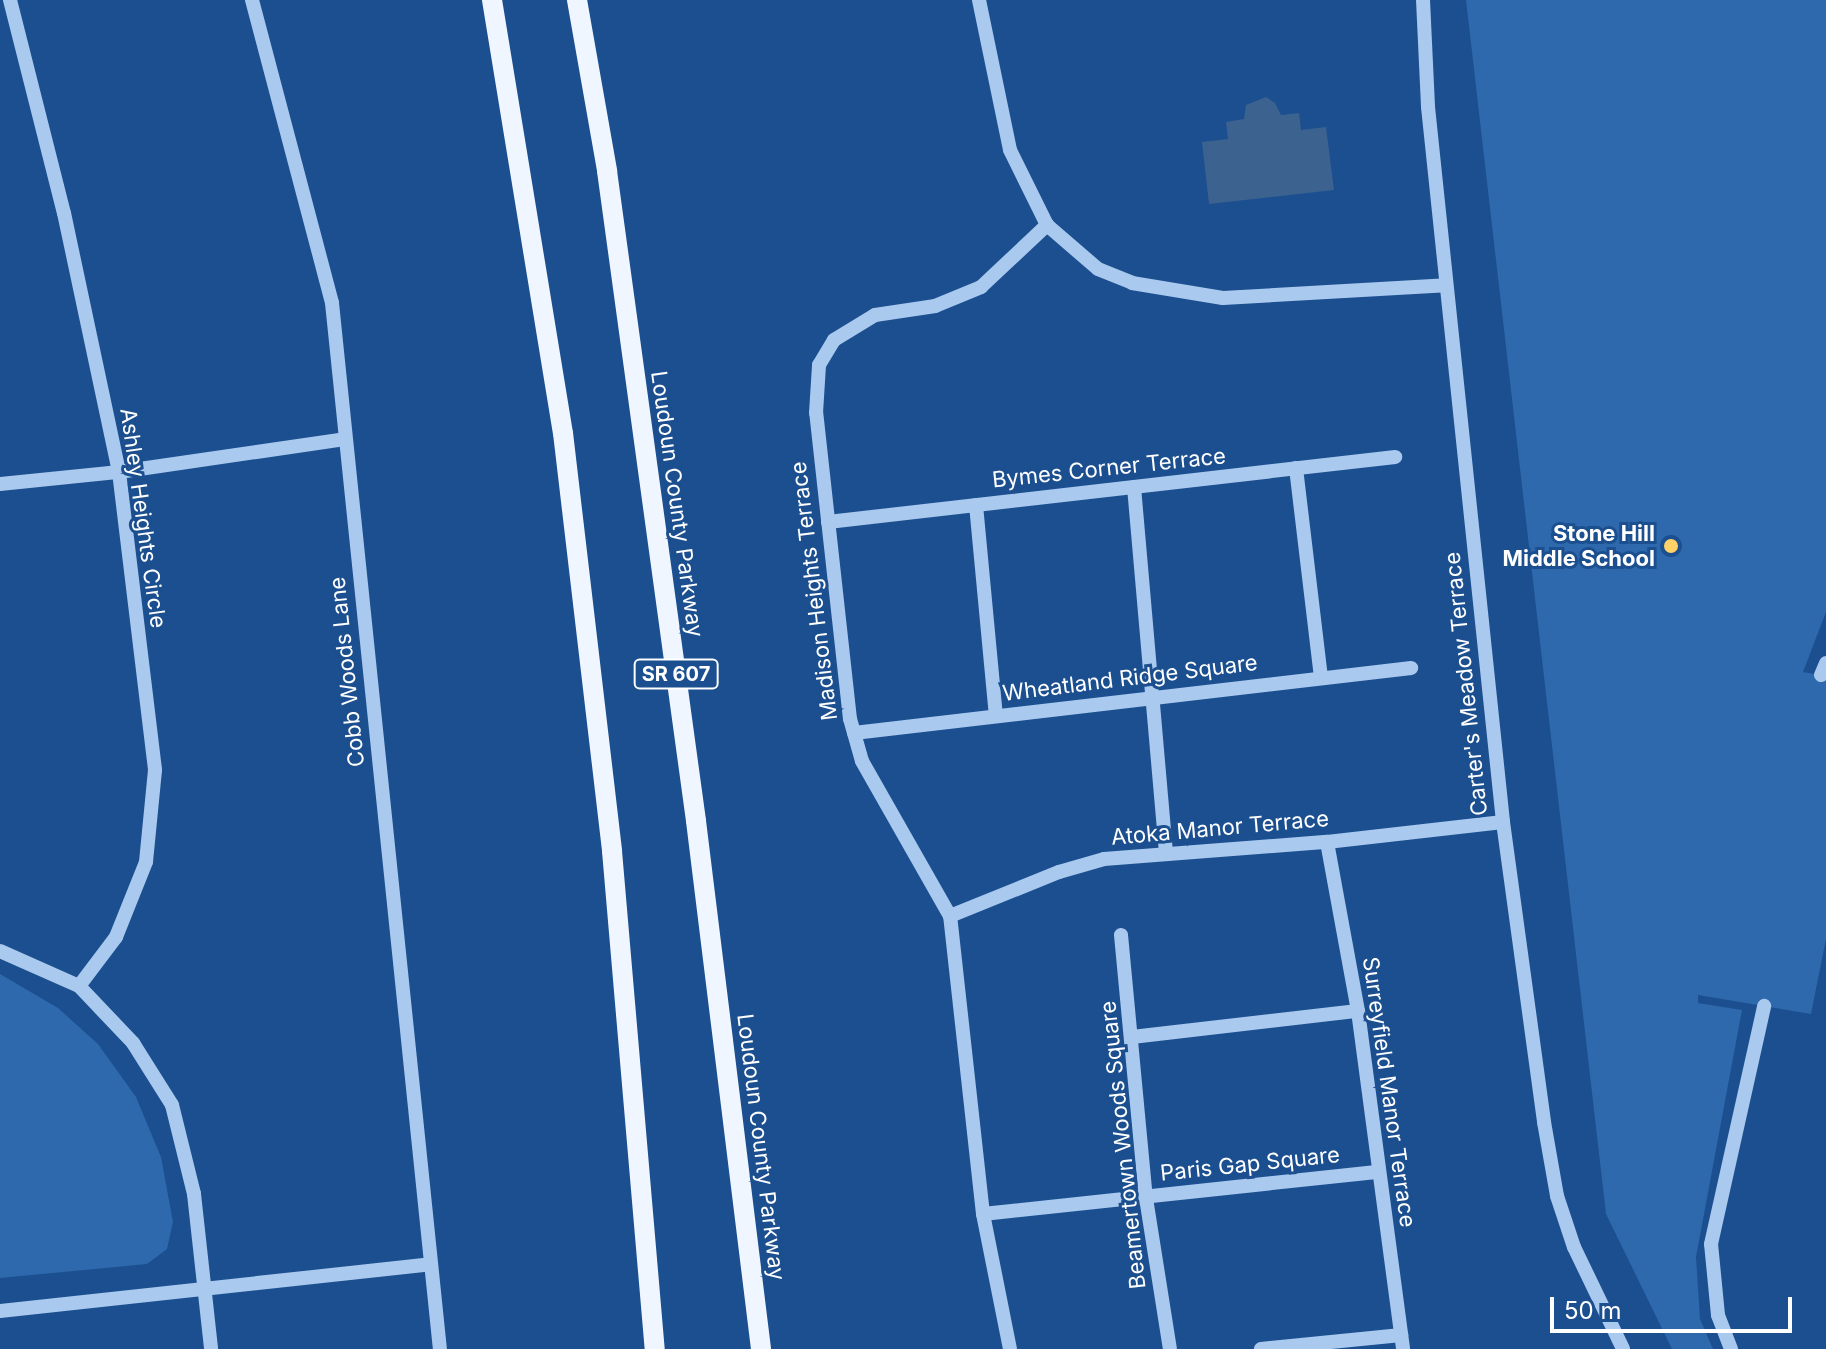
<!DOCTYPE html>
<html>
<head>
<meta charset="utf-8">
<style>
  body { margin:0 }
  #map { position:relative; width:1826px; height:1349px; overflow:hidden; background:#1b4f8f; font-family:Inter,sans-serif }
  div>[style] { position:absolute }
  .green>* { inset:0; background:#2e69ad }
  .water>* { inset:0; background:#3c6290 }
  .minor>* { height:14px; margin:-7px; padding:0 7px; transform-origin:7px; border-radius:7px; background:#a9c9ee }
  .major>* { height:20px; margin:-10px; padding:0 10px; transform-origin:10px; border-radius:10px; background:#f0f6ff }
  .dots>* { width:22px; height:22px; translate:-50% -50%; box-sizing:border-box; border:4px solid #1b4f8f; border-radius:50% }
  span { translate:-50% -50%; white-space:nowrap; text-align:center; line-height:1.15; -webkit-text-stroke:6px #1b4f8f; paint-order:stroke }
  .shield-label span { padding:2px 6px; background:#1b4f8f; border:2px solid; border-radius:6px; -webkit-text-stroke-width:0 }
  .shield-label { font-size:20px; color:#fff; font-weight:700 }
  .street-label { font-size:22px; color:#fff }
  .poi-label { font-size:22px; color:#fff; font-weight:700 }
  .right { translate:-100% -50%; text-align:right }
  .scale { position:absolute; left:1550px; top:1297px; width:242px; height:36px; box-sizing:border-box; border:4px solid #fff; border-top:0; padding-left:10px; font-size:24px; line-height:28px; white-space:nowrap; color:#fff; -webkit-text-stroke:6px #1b4f8f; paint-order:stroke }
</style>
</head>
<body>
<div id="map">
  <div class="green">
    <div style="clip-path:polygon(1466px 0,1826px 0,1826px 612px,1803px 672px,1826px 676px,1826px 939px,1811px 1014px,1698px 995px,1698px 1003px,1742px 1010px,1696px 1257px,1700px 1319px,1713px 1349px,1672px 1349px,1606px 1214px)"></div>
    <div style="clip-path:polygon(0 974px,58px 1008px,98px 1044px,136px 1097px,161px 1157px,173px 1222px,167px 1249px,147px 1264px,0 1278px)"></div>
  </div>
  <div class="water">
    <div style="clip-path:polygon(1266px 97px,1275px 103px,1281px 115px,1299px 113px,1301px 130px,1326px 127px,1334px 190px,1209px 204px,1202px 142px,1228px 139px,1226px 122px,1244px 119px,1246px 105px)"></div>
  </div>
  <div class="minor">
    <div style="left:10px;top:0;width:220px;rotate:75.8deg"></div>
    <div style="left:64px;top:213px;width:265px;rotate:78deg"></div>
    <div style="left:119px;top:472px;width:300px;rotate:83.1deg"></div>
    <div style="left:155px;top:770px;width:92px;rotate:95.6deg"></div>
    <div style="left:146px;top:862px;width:81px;rotate:111.8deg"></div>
    <div style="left:116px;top:937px;width:61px;rotate:127.1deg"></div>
    <div style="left:252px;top:0;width:313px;rotate:75.2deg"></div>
    <div style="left:332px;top:303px;width:1052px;rotate:84.11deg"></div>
    <div style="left:979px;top:0;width:153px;rotate:78.3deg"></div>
    <div style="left:1010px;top:150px;width:84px;rotate:63.7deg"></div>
    <div style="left:1047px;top:225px;width:67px;rotate:40.8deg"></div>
    <div style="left:1098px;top:269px;width:37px;rotate:22deg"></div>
    <div style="left:1132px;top:283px;width:92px;rotate:9.4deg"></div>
    <div style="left:1223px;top:298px;width:223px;rotate:-3.3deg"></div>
    <div style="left:1423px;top:0;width:107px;rotate:87.3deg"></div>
    <div style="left:1428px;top:107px;width:719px;rotate:84.01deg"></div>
    <div style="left:1503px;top:822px;width:303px;rotate:82.2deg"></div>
    <div style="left:1544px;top:1122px;width:75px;rotate:80deg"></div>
    <div style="left:1557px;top:1196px;width:54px;rotate:71.6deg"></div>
    <div style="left:1574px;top:1247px;width:113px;rotate:64.3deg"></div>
    <div style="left:1296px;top:468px;width:211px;rotate:83.2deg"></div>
    <div style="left:0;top:484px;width:120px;rotate:-5.8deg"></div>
    <div style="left:119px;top:472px;width:228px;rotate:-8.3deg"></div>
    <div style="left:1134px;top:487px;width:368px;rotate:85deg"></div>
    <div style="left:976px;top:505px;width:212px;rotate:84.6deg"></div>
    <div style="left:828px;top:522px;width:571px;rotate:-6.54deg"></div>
    <div style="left:1821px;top:675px;width:13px;rotate:-67deg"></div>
    <div style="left:854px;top:733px;width:561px;rotate:-6.66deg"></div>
    <div style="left:1327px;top:842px;width:172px;rotate:79.6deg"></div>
    <div style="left:1358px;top:1011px;width:341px;rotate:82.4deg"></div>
    <div style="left:950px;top:916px;width:118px;rotate:-22deg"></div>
    <div style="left:1059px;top:872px;width:47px;rotate:-16.1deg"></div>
    <div style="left:1104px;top:859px;width:224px;rotate:-4.4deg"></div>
    <div style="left:1327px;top:842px;width:177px;rotate:-6.5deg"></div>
    <div style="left:1121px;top:935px;width:264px;rotate:84.6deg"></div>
    <div style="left:1146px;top:1198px;width:153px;rotate:81deg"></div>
    <div style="left:0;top:951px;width:86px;rotate:23.9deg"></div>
    <div style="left:79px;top:986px;width:79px;rotate:46.5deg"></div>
    <div style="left:133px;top:1043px;width:73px;rotate:57.8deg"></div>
    <div style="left:172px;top:1105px;width:92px;rotate:76.1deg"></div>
    <div style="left:194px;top:1194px;width:156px;rotate:83.7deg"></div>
    <div style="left:1132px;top:1037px;width:227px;rotate:-6.6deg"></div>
    <div style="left:983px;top:1214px;width:398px;rotate:-6.1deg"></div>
    <div style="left:0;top:1311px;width:433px;rotate:-6.2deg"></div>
    <div style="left:1010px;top:1349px;width:138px;rotate:-101.3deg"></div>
    <div style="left:983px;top:1214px;width:300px;rotate:-96.3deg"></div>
    <div style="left:950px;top:916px;width:178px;rotate:-119.6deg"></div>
    <div style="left:862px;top:761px;width:44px;rotate:-105.9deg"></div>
    <div style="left:850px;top:719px;width:308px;rotate:-96.3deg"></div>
    <div style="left:816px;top:413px;width:48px;rotate:-86.4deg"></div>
    <div style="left:819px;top:365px;width:29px;rotate:-59deg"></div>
    <div style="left:834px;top:340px;width:48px;rotate:-31.4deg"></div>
    <div style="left:875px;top:315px;width:61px;rotate:-8.5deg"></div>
    <div style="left:935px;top:306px;width:50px;rotate:-22.4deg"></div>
    <div style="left:981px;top:287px;width:91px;rotate:-43.2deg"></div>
    <div style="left:1261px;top:1349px;width:141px;rotate:-5.7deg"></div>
    <div style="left:1731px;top:1349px;width:36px;rotate:-111deg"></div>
    <div style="left:1718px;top:1315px;width:71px;rotate:-95.6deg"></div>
    <div style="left:1711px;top:1244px;width:244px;rotate:-77.4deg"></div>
  </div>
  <div class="major">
    <div style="left:492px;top:0;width:439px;rotate:80.7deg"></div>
    <div style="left:563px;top:433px;width:421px;rotate:83.3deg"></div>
    <div style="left:612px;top:851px;width:500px;rotate:85.1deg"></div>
    <div style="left:577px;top:0;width:174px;rotate:80deg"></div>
    <div style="left:607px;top:171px;width:656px;rotate:82.2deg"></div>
    <div style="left:696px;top:821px;width:532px;rotate:82.98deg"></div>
  </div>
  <div class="dots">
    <div style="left:1671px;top:546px;background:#ffd166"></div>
  </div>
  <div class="shield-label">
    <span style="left:676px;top:674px">SR 607</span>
  </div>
  <div class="street-label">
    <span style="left:1109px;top:468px;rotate:-6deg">Bymes Corner Terrace</span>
    <span style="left:677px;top:504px;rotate:82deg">Loudoun County Parkway</span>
    <span style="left:143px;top:518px;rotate:82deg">Ashley Heights Circle</span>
    <span style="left:814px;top:591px;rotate:-97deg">Madison Heights Terrace</span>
    <span style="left:347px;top:672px;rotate:-96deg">Cobb Woods Lane</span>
    <span style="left:1130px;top:678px;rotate:-7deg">Wheatland Ridge Square</span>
    <span style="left:1466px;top:684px;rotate:-96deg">Carter's Meadow Terrace</span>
    <span style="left:1220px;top:828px;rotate:-5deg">Atoka Manor Terrace</span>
    <span style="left:1389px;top:1092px;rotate:82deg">Surreyfield Manor Terrace</span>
    <span style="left:1123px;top:1145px;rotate:-96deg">Beamertown Woods Square</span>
    <span style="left:761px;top:1147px;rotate:83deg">Loudoun County Parkway</span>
    <span style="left:1250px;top:1164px;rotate:-6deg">Paris Gap Square</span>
  </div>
  <div class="poi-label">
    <span class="right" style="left:1655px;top:546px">Stone Hill<br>Middle School</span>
  </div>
  <div class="scale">50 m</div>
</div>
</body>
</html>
